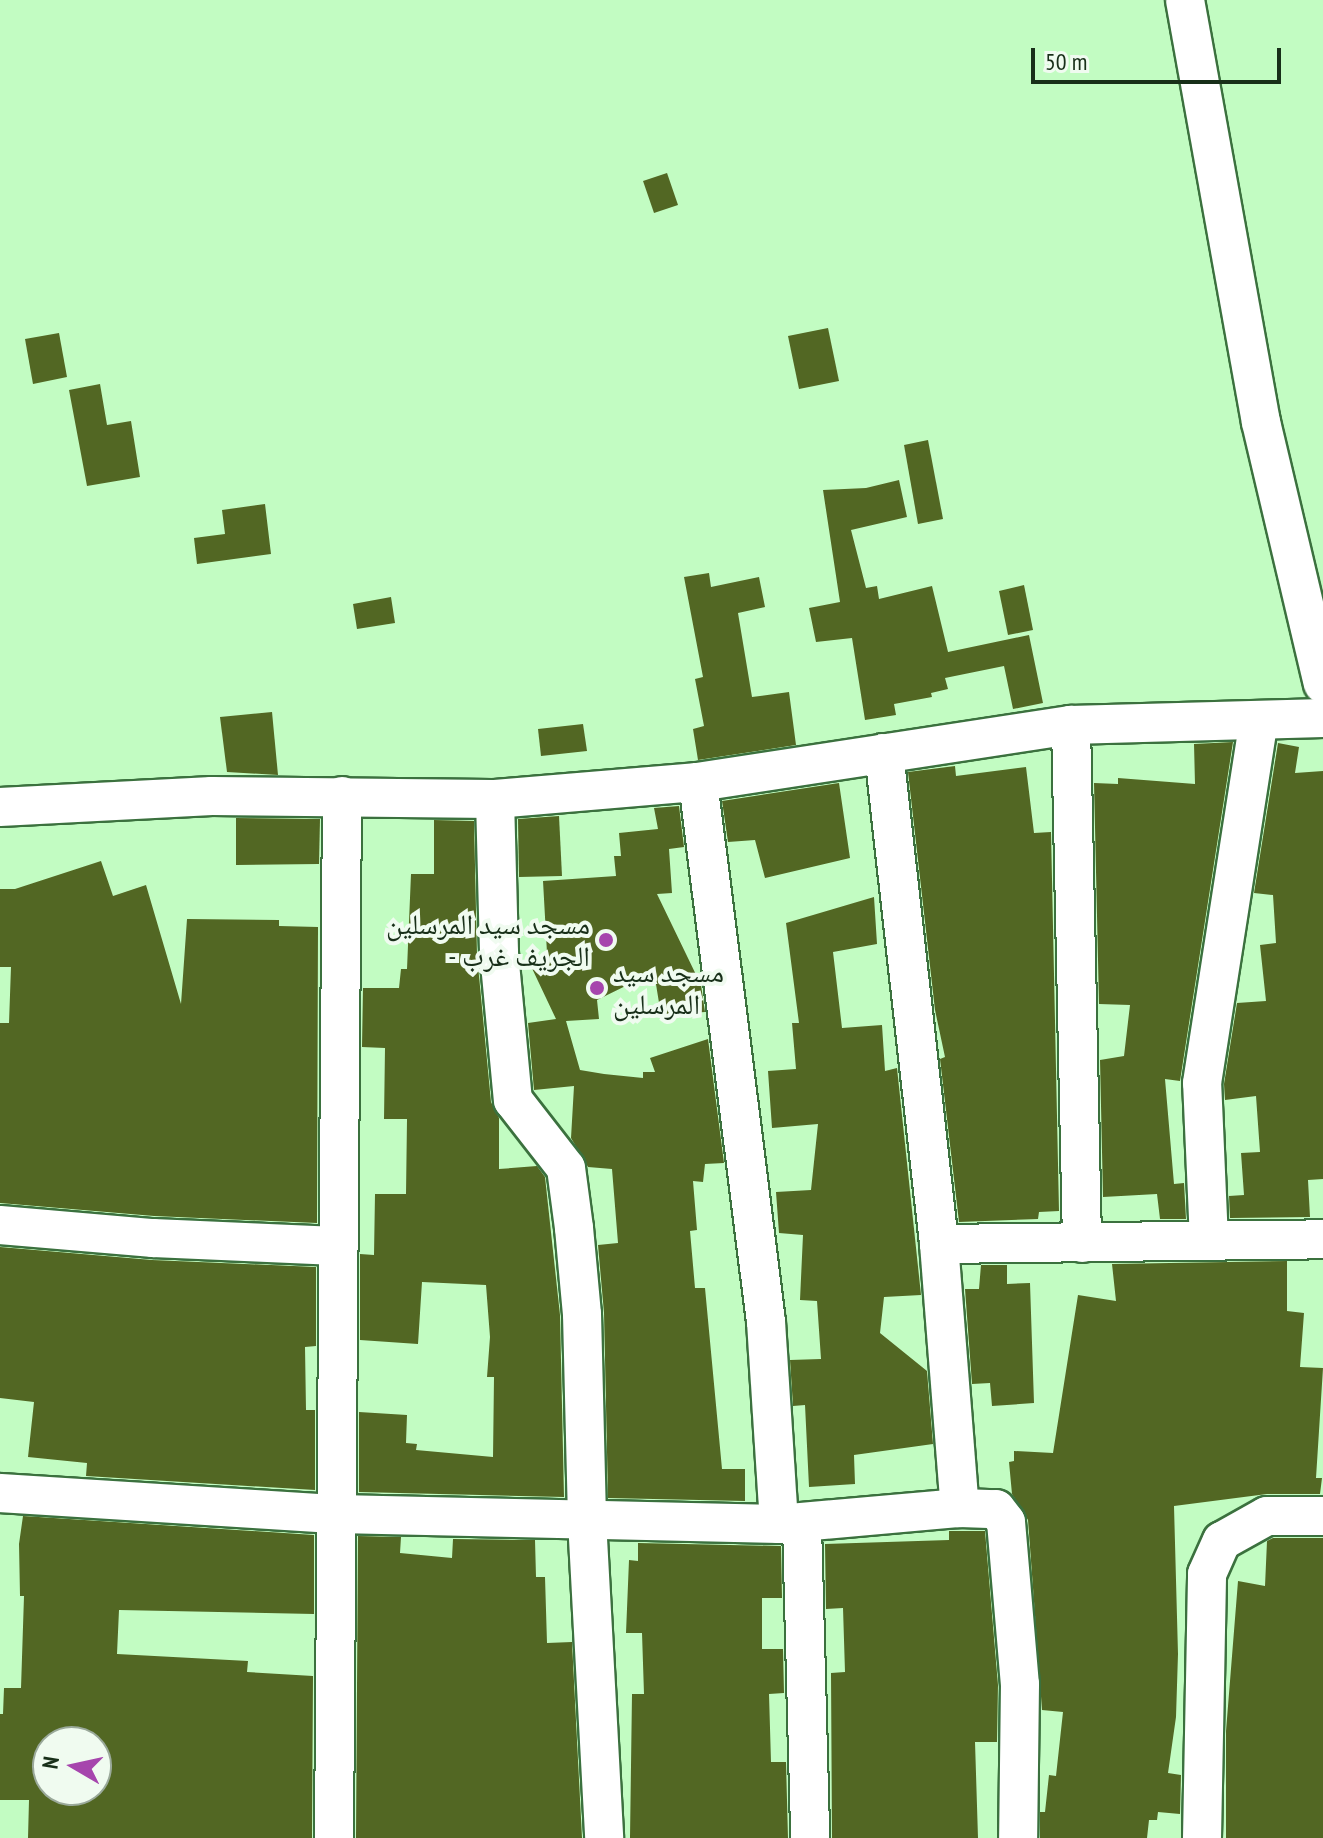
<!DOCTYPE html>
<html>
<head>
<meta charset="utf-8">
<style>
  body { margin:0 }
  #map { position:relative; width:1323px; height:1838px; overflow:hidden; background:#c2fcc2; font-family:"PT Sans Narrow","Noto Naskh Arabic",sans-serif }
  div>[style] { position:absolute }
  .building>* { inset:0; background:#526723 }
  .roads { filter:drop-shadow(2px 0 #3b713e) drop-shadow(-2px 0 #3b713e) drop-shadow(0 2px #3b713e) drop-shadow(0 -2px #3b713e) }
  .street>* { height:38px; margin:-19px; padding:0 19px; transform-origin:19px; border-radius:19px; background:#fff }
  .dots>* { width:22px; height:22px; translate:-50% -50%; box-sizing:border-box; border:4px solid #f0fbf0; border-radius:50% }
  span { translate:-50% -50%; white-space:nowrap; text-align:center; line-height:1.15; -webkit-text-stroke:8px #f0fbf0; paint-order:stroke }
  .poi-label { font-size:28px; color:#182f19 }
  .right { translate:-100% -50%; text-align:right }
  .left { translate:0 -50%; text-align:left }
  .north { position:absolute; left:32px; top:1726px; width:80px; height:80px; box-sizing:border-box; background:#f0fbf0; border:2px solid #9aa99a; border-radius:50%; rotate:279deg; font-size:22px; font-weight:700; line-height:32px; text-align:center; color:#182f19 }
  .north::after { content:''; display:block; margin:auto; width:28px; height:36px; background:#a645ad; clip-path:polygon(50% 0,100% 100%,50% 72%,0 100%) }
  .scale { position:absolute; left:1031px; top:48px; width:250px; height:36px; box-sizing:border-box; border:4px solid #182f19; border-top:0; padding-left:10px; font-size:24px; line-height:28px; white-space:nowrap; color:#182f19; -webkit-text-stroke:6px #f0fbf0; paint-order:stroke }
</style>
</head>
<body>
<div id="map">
  <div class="building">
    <div style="clip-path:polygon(667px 173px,678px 205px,654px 213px,643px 181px)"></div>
    <div style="clip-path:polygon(828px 328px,839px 381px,799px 389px,788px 336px)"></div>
    <div style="clip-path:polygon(59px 333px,67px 377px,33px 384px,25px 339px)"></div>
    <div style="clip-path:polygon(100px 384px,107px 425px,131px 421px,140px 477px,87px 486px,69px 390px)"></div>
    <div style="clip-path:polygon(928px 440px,943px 519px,918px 524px,904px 445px)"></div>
    <div style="clip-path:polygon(899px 480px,907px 517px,851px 530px,866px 588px,877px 586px,879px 599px,932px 586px,949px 656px,948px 652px,1029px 635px,1043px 703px,1013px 709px,1004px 666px,945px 678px,948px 689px,931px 693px,932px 697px,894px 704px,896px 715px,865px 720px,852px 638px,816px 642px,809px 608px,840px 602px,823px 490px,866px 488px)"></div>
    <div style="clip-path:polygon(265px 504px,271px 554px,197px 564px,194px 538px,225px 534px,222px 510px)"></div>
    <div style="clip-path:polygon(709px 573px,711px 587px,759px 577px,765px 607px,738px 613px,752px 697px,789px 692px,796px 745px,698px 760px,693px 729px,704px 726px,695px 679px,703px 677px,684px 577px)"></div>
    <div style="clip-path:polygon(1024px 585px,1033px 630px,1008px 635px,999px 591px)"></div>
    <div style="clip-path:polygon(391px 597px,395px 623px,357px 629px,353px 604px)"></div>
    <div style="clip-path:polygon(272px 712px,278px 775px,227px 772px,220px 717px)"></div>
    <div style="clip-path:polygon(583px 724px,587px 751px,541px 756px,538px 729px)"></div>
    <div style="clip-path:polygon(1233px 742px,1180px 1081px,1165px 1079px,1174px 1184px,1184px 1183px,1186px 1219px,1160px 1219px,1157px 1194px,1103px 1197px,1100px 1060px,1124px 1056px,1130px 1005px,1099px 1004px,1094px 783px,1118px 784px,1118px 778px,1195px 784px,1194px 744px)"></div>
    <div style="clip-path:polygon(1278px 743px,1299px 747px,1295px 773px,1323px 771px,1323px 1179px,1308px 1180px,1310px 1217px,1230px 1218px,1229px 1196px,1244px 1195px,1241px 1153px,1260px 1152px,1256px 1096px,1225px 1100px,1224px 1084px,1237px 1003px,1266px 1001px,1260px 945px,1276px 943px,1273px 895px,1254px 893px)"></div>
    <div style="clip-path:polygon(955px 766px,956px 776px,1026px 767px,1034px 833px,1051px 832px,1059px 1211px,1039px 1212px,1038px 1219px,959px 1222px,940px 1059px,945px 1057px,935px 1010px,908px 772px)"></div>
    <div style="clip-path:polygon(839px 783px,850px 858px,765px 878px,755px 840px,728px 842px,722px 801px)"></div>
    <div style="clip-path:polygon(679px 806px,684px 847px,669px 849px,672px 893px,657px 894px,701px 985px,705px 1012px,661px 1015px,654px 972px,597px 1000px,599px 1019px,566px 1021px,580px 1070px,604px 1074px,643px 1078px,643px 1072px,655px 1072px,650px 1058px,708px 1039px,724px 1163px,705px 1164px,703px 1182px,693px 1181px,697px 1230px,690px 1231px,695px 1288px,705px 1288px,722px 1469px,745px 1469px,745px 1501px,608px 1498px,604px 1313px,598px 1245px,618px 1243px,612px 1169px,588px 1167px,571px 1138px,574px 1086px,534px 1090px,528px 1023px,556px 1019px,529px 962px,547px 953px,543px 881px,616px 876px,614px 856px,621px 856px,619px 833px,658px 829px,654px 808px)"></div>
    <div style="clip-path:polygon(559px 816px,562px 876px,519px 877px,518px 819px)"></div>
    <div style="clip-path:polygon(236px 818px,320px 819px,319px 864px,236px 865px)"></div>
    <div style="clip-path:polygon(434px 820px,474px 821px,477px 955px,491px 1102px,499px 1118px,499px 1169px,537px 1166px,545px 1177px,560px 1315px,564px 1497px,359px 1492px,359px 1412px,407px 1415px,406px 1443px,417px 1444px,416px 1450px,493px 1457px,494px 1377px,487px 1377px,490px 1337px,486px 1285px,422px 1282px,418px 1344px,360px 1340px,360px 1254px,374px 1255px,375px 1194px,406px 1194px,407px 1119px,384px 1119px,385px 1048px,362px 1047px,363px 988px,399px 988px,401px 969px,407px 969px,411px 874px,434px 874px)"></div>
    <div style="clip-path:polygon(101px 861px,113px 896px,146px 885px,181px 1004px,187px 919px,279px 920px,279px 926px,318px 927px,317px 1223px,154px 1216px,0 1203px,0 1023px,9px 1023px,11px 967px,0 967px,0 889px,15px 889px)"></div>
    <div style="clip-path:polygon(874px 897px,877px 944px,833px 952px,842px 1028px,882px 1025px,885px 1071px,897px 1068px,921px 1295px,884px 1297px,880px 1333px,927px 1371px,933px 1444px,854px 1455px,855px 1484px,809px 1487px,805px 1405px,793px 1406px,790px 1360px,821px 1359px,817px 1301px,800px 1300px,803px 1235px,779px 1233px,776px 1192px,811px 1190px,818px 1124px,772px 1128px,768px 1071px,796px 1069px,792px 1023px,799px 1023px,786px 923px)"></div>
    <div style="clip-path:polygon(0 1247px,152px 1260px,316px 1267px,316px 1346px,305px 1347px,306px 1410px,315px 1410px,315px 1490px,86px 1476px,87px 1463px,28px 1457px,34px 1402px,0 1398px)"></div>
    <div style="clip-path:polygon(1287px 1261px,1287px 1311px,1304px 1313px,1300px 1367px,1323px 1368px,1316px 1478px,1322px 1478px,1320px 1494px,1267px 1494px,1174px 1506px,1178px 1654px,1176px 1717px,1168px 1773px,1181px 1775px,1180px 1814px,1158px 1812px,1157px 1820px,1149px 1820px,1147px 1838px,1040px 1838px,1040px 1812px,1045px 1812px,1049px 1775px,1056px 1776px,1063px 1712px,1042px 1710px,1028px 1520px,1012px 1494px,1009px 1462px,1014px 1461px,1014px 1451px,1053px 1453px,1078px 1295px,1116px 1301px,1112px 1264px)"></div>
    <div style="clip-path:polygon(981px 1265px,1007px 1265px,1007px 1284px,1030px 1283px,1034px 1403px,992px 1406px,990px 1383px,972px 1384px,965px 1289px,979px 1289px)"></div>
    <div style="clip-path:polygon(evenodd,23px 1516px,314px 1535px,314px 1614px,119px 1610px,117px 1654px,248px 1661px,247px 1672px,313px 1676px,312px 1838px,28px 1838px,29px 1800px,0 1800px,0 1714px,3px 1714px,4px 1688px,21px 1688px,24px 1596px,20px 1596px,19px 1544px,23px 1516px,48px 1742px,96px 1742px,96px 1790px,48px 1790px,48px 1742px)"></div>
    <div style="clip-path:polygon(949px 1531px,985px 1531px,998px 1685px,997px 1742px,975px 1742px,978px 1838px,832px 1838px,831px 1673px,845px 1672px,843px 1608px,826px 1609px,825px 1544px,949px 1540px)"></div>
    <div style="clip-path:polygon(358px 1536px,401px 1537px,400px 1553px,452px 1558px,453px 1539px,535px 1540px,536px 1577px,545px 1577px,547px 1643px,572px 1642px,582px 1838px,356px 1838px)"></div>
    <div style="clip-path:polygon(1273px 1538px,1323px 1538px,1323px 1838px,1226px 1838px,1226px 1731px,1238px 1581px,1265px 1586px,1267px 1541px)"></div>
    <div style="clip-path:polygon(638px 1543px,781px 1546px,782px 1598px,762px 1598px,762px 1649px,783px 1649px,784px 1693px,769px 1694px,771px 1762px,786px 1762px,788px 1838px,630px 1838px,632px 1694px,644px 1694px,642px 1633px,626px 1633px,629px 1560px,638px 1561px)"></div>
  </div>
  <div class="roads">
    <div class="street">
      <div style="left:1185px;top:0;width:429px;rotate:79.8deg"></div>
      <div style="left:1261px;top:422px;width:269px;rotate:76.7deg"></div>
      <div style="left:1071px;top:725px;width:518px;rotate:88.78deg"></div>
      <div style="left:884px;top:753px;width:494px;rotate:83.6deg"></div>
      <div style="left:939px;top:1244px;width:265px;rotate:85.5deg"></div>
      <div style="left:698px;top:782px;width:544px;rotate:82.82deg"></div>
      <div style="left:766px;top:1322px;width:202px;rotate:86.3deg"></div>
      <div style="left:495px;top:799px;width:154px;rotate:88.5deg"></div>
      <div style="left:499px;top:953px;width:148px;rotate:84.6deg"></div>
      <div style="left:513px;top:1100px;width:86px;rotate:52.1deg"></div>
      <div style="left:566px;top:1168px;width:61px;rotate:82.4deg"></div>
      <div style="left:574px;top:1228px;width:86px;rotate:84.7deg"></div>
      <div style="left:582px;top:1314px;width:206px;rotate:88.6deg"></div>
      <div style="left:587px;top:1520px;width:318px;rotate:86.9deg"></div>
      <div style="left:0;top:807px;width:212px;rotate:-3deg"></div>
      <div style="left:212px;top:796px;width:283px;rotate:0.6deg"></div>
      <div style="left:495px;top:799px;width:204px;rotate:-4.8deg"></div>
      <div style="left:698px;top:782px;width:377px;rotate:-8.7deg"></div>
      <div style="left:1071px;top:725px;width:252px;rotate:-1.6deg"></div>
      <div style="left:0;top:1225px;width:154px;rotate:4.9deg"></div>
      <div style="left:153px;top:1238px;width:184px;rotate:2.5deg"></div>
      <div style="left:1209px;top:1241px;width:158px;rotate:-92.5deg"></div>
      <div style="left:1202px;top:1083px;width:366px;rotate:-81.1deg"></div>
      <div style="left:939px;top:1244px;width:384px;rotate:-0.7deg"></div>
      <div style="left:0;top:1493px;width:339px;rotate:3.6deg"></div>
      <div style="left:338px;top:1514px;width:441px;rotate:1.3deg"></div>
      <div style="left:779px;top:1524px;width:182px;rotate:-5.1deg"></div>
      <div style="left:960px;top:1508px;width:36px;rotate:2deg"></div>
      <div style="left:996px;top:1509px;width:16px;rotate:52deg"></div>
      <div style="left:1006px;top:1522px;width:163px;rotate:85.1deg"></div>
      <div style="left:1020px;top:1684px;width:154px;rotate:90.7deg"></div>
      <div style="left:802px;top:1524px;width:314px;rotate:88.5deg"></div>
      <div style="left:334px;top:1838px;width:1042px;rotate:-89.56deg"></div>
      <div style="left:1202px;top:1838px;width:264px;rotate:-88.9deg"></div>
      <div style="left:1207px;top:1574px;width:36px;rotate:-66deg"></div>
      <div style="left:1222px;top:1541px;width:51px;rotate:-29.1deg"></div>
      <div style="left:1267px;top:1516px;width:56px"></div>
    </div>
  </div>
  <div class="dots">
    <div style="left:606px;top:940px;background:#a645ad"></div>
    <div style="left:597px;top:988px;background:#a645ad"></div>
  </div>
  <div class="poi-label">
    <span class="right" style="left:590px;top:940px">مسجد سيد المرسلين<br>- الجريف غرب</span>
    <span class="left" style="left:613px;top:988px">مسجد سيد<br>المرسلين</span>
  </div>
  <div class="north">N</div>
  <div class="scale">50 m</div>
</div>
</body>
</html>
